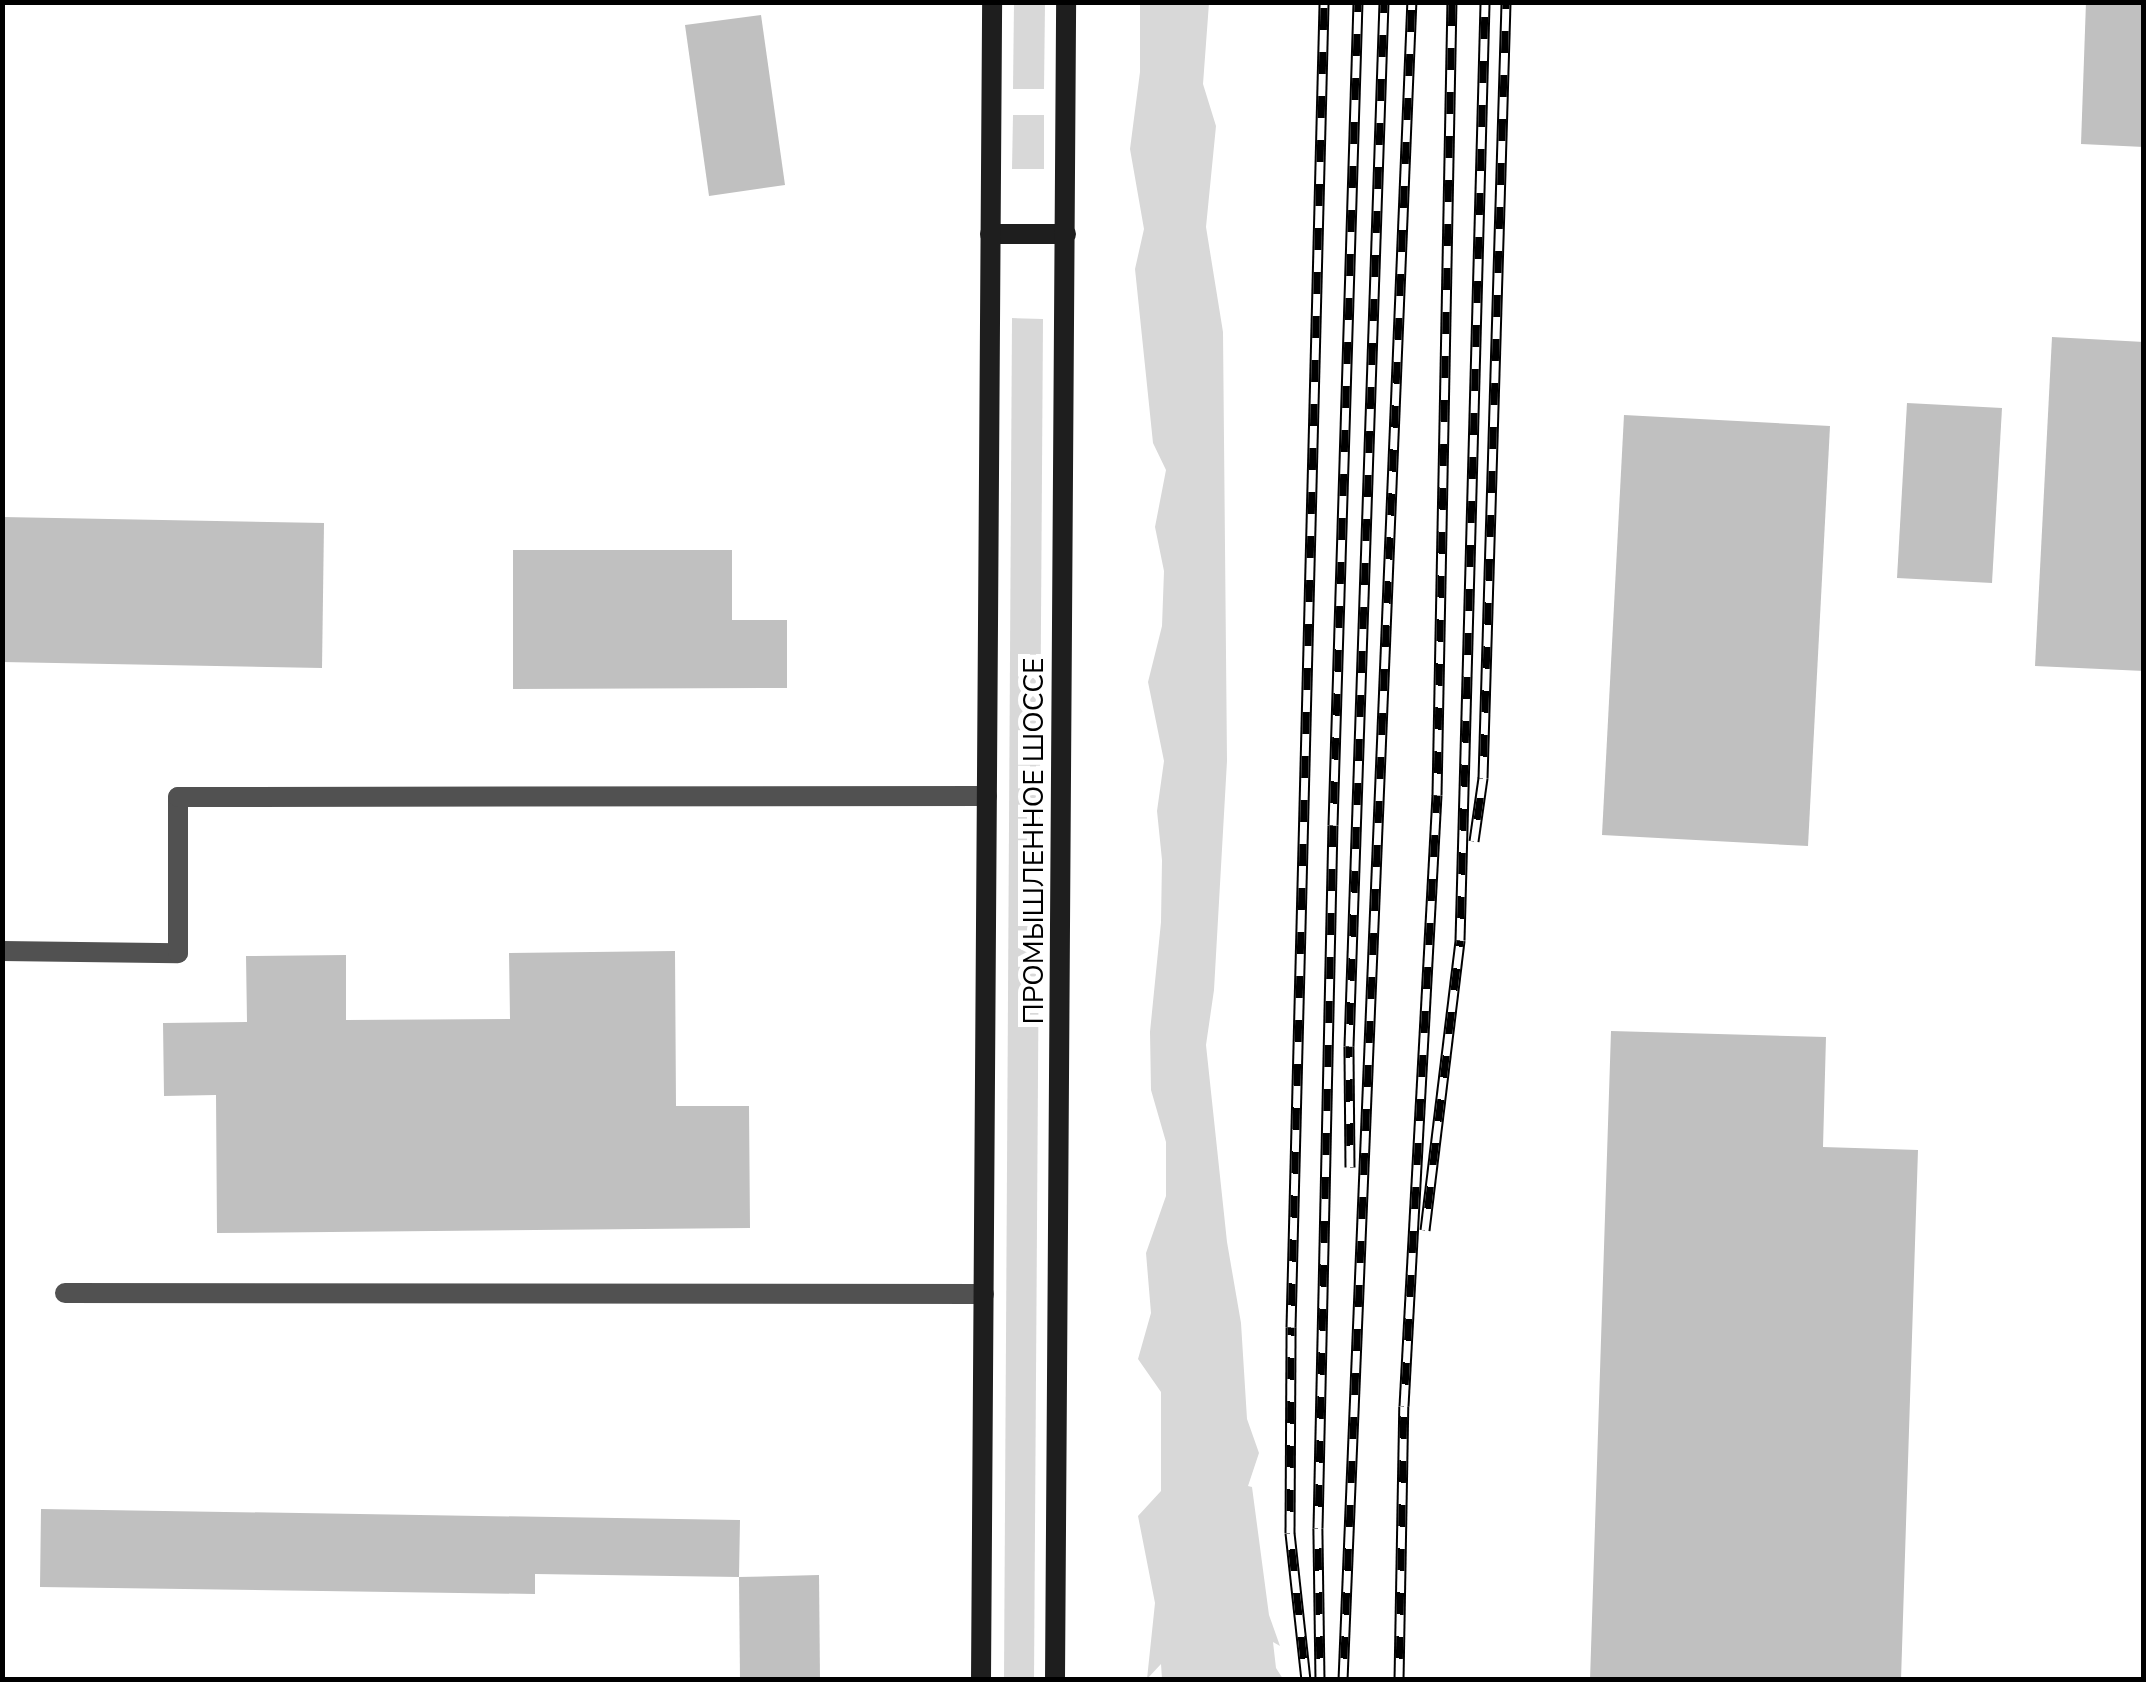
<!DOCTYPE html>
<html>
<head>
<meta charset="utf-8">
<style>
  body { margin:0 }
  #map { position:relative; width:2146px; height:1682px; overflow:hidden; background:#fff; font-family:"Nunito Sans",sans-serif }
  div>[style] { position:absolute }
  .green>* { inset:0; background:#d8d8d8 }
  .building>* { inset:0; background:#c0c0c0 }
  .service>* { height:20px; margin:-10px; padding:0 10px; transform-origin:10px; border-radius:10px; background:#515151 }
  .secondary>* { height:20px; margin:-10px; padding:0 10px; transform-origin:10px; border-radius:10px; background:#1e1e1e }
  .rail>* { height:11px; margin-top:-5.5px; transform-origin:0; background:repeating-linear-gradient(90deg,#fff 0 22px,#000 0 44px); box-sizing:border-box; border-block:2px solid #000 }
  span { translate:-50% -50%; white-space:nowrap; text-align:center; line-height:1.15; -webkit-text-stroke:10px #fff; paint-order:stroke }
  .street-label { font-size:28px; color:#000 }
  .frame { position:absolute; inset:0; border:5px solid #000; pointer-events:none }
</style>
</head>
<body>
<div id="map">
  <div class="green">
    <div style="clip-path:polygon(1014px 3px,1045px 3px,1044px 89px,1013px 89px)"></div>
    <div style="clip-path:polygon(1140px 3px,1209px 3px,1203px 84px,1216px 126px,1206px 227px,1223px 332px,1227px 761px,1214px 990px,1206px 1045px,1227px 1242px,1241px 1323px,1247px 1419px,1259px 1453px,1248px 1486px,1252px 1487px,1269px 1615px,1280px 1646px,1273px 1642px,1276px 1668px,1283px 1679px,1162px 1679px,1161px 1664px,1147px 1679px,1155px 1603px,1138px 1516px,1161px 1491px,1161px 1392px,1138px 1359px,1151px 1313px,1146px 1253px,1166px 1196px,1166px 1142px,1151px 1090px,1150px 1032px,1161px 922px,1162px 860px,1157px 811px,1164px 761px,1148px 682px,1162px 626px,1164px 571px,1155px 527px,1166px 470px,1153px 443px,1135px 269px,1144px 229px,1130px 149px,1140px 72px)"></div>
    <div style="clip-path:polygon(1013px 115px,1044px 115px,1044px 169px,1012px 169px)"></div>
    <div style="clip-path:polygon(1012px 318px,1043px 319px,1034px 1680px,1004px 1679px)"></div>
  </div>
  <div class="building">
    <div style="clip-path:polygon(2086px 2px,2144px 2px,2144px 147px,2081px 144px)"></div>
    <div style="clip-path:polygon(761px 15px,785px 185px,709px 196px,685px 25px)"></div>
    <div style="clip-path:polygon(2052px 337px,2144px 342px,2144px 671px,2035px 666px)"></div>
    <div style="clip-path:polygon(1907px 403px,2002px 408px,1992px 583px,1897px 578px)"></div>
    <div style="clip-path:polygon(1624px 415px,1830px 426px,1808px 846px,1602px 835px)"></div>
    <div style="clip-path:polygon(2px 517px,324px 523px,322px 668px,2px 662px)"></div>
    <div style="clip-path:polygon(513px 550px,732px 550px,732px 620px,787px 620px,787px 688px,513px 689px)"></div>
    <div style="clip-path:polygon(675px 951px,676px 1106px,749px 1106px,750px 1228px,217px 1233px,216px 1095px,164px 1096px,163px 1023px,247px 1022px,246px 956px,346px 955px,346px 1020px,510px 1019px,509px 953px)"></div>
    <div style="clip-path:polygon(1611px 1031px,1826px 1037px,1823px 1147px,1918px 1150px,1901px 1680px,1590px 1680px)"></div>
    <div style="clip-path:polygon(41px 1509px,740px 1520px,739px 1577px,535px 1574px,535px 1594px,40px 1587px)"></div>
    <div style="clip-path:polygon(819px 1575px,820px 1680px,740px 1680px,739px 1577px)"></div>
  </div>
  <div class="service">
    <div style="left:2px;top:951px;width:176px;rotate:0.7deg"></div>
    <div style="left:178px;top:953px;width:156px;rotate:-90deg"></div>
    <div style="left:178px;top:797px;width:809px;rotate:-0.07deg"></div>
    <div style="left:65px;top:1293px;width:919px;rotate:0.06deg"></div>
  </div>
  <div class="secondary">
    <div style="left:990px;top:234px;width:76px"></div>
    <div style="left:981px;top:1680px;width:1678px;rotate:-89.62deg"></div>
    <div style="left:1055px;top:1680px;width:1678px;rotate:-89.62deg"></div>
  </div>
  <div class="rail">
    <div style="left:1474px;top:841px;width:64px;rotate:-81.9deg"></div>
    <div style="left:1483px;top:778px;width:776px;rotate:-88.3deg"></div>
    <div style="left:1350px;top:1167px;width:121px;rotate:-90.5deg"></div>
    <div style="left:1349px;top:1046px;width:1045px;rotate:-88.08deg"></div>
    <div style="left:1425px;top:1230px;width:292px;rotate:-83.1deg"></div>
    <div style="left:1460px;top:940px;width:938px;rotate:-88.47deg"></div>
    <div style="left:1306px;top:1680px;width:148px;rotate:-96.2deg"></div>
    <div style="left:1290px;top:1533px;width:206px;rotate:-89.7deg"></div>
    <div style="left:1291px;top:1327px;width:1325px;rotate:-88.57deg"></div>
    <div style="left:1320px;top:1680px;width:152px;rotate:-90.8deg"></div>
    <div style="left:1318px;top:1528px;width:703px;rotate:-88.78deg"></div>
    <div style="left:1333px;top:825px;width:823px;rotate:-88.26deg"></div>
    <div style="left:1343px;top:1680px;width:1679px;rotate:-87.65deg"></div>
    <div style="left:1399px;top:1680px;width:274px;rotate:-89deg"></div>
    <div style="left:1404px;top:1406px;width:612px;rotate:-86.91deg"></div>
    <div style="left:1437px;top:795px;width:793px;rotate:-88.92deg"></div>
  </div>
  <div class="street-label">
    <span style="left:1034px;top:841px;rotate:-90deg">ПРОМЫШЛЕННОЕ ШОССЕ</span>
  </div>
  <div class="frame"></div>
</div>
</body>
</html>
